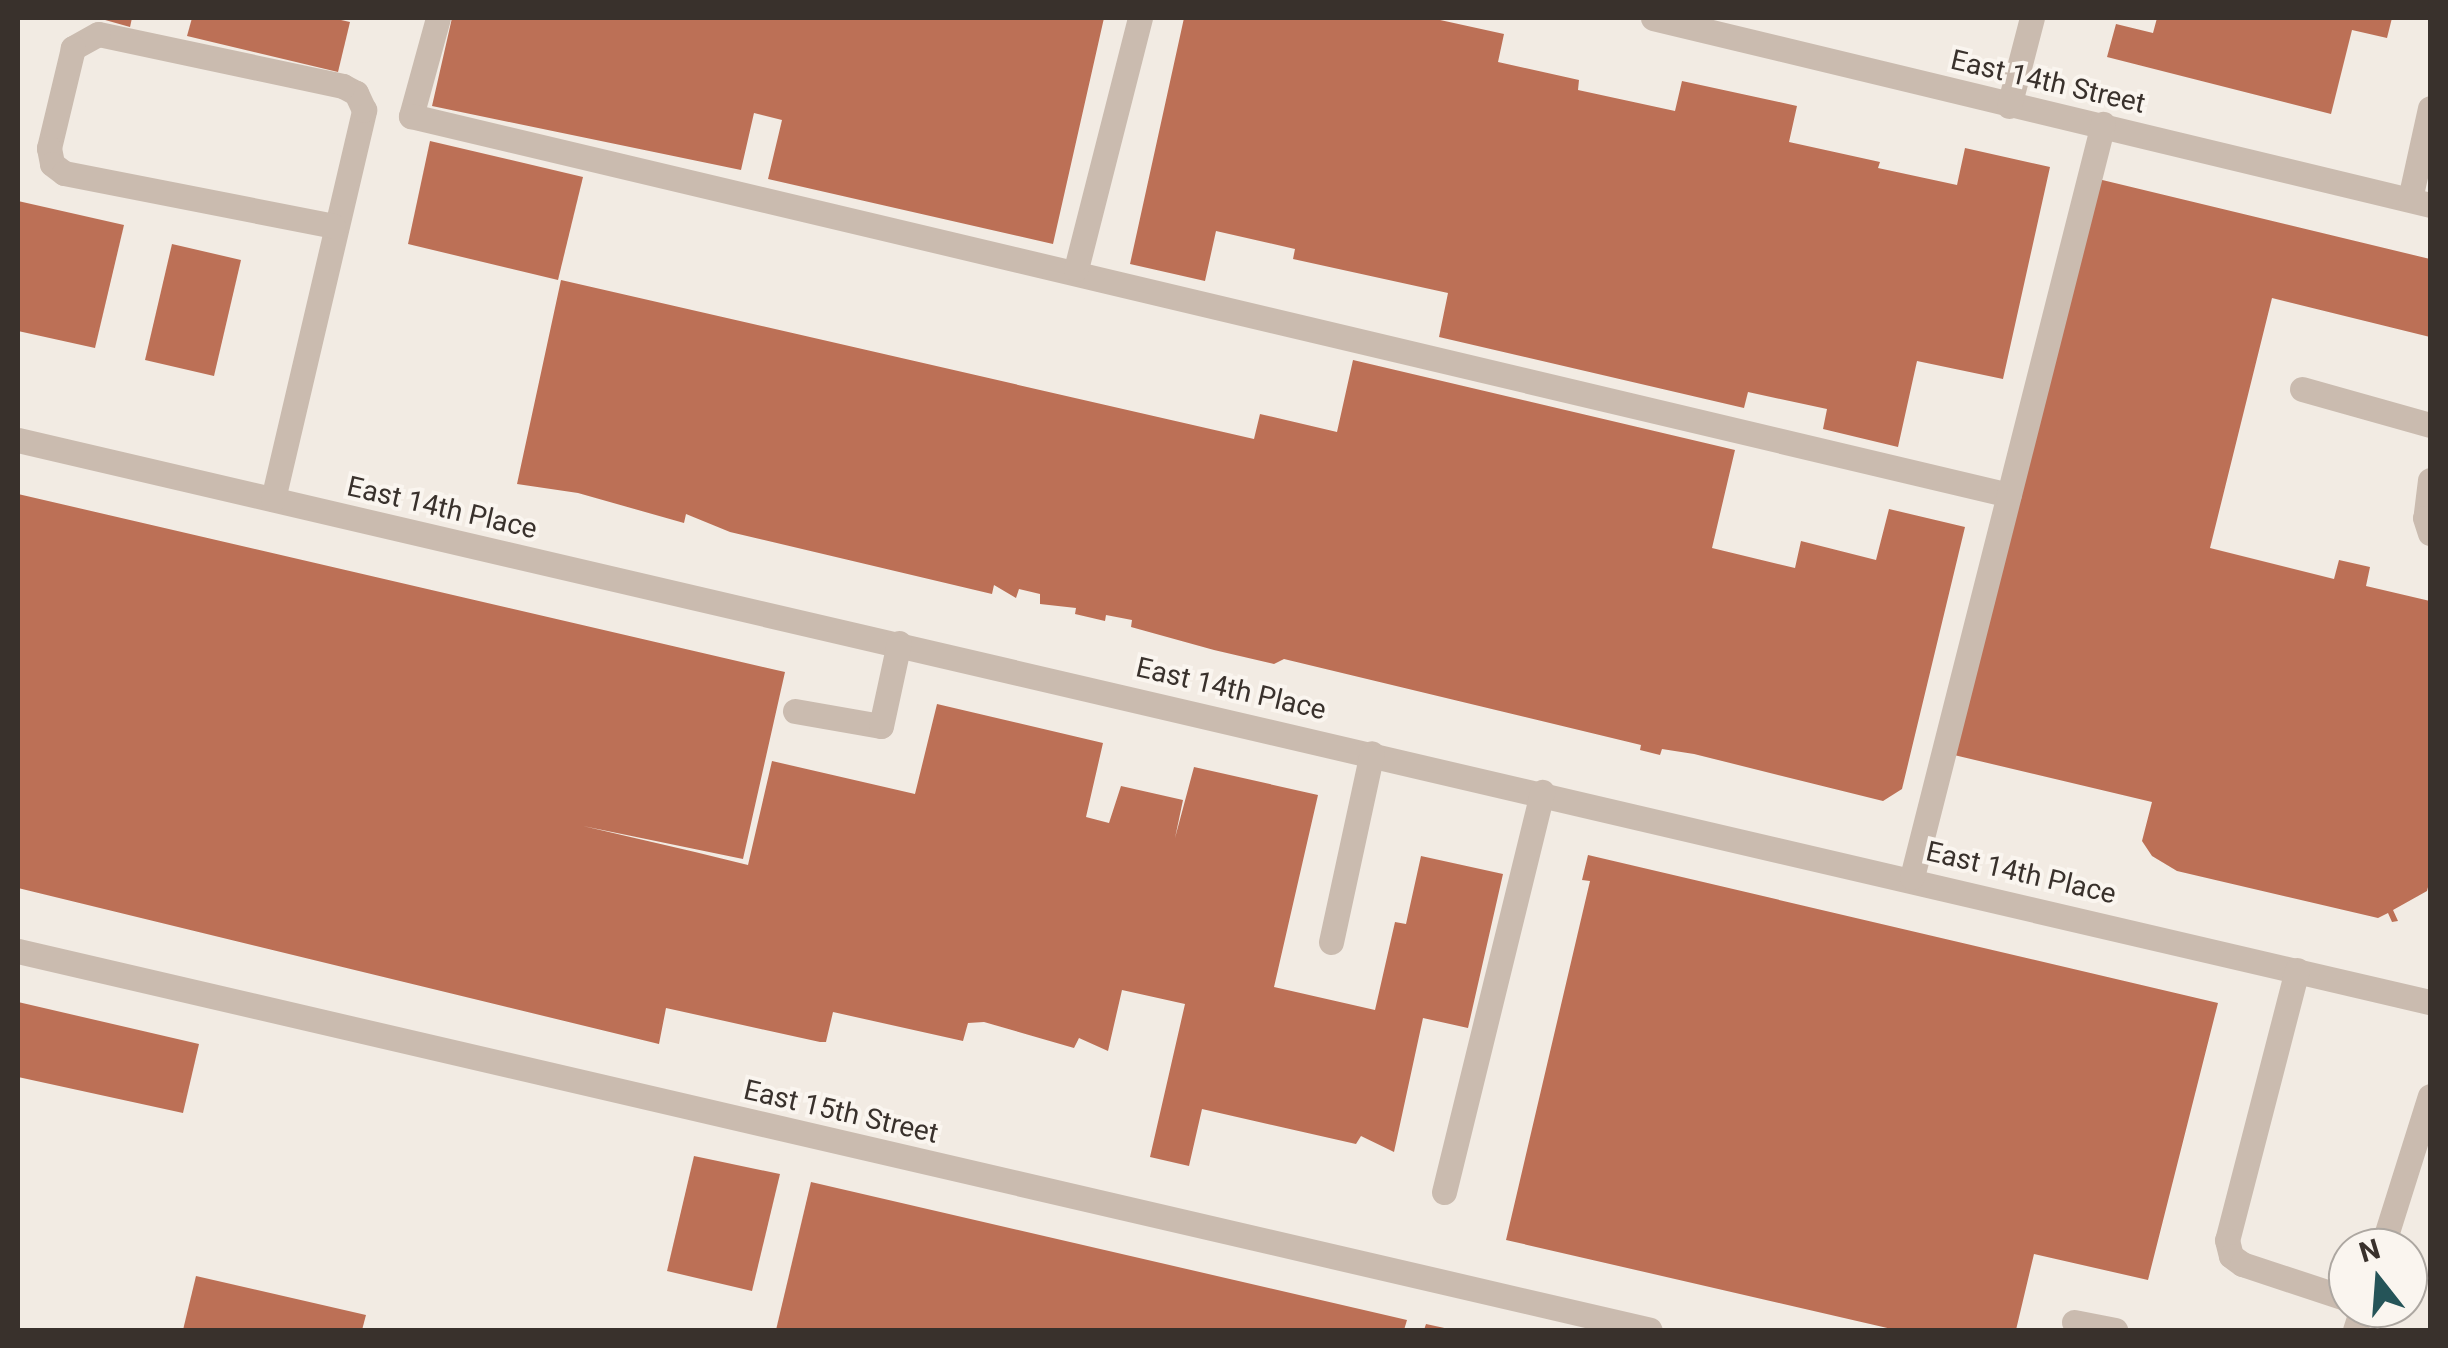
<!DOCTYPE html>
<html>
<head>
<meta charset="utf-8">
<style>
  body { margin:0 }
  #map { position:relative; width:2448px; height:1348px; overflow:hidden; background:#f2ebe3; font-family:Roboto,sans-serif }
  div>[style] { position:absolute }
  .building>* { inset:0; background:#bc7056 }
  .minor>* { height:25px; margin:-12.5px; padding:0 12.5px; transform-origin:12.5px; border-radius:12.5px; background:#cabbaf }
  span { translate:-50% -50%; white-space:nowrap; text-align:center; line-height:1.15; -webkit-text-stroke:8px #faf5ef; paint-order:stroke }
  .street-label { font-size:28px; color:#39312c }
  .frame { position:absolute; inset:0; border:20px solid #39312c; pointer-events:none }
  .north { position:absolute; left:2328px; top:1228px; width:100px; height:100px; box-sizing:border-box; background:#faf5ef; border:2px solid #ada7a1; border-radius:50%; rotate:343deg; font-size:28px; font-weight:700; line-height:40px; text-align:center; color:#39312c }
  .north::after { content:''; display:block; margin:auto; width:35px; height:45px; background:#255458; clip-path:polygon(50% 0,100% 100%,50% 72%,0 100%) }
</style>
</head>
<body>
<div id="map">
  <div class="building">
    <div style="clip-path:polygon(98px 18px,132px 18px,130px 27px)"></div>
    <div style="clip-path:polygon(192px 18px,332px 18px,350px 22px,338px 72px,187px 36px)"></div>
    <div style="clip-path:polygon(452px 18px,1104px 18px,1053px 244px,768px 179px,782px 120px,754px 113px,741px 170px,432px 106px)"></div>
    <div style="clip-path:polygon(1184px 18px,1431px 18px,1504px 34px,1498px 62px,1579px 80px,1578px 90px,1675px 111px,1682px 81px,1797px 106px,1789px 142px,1880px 162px,1878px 168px,1957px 185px,1965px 148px,2050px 167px,2003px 379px,1917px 361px,1898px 447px,1823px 429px,1827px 409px,1748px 392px,1744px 408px,1439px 337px,1448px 293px,1293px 259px,1295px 249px,1216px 231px,1205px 281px,1130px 264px)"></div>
    <div style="clip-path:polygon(2157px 18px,2392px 18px,2387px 38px,2352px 30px,2331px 114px,2107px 57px,2116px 24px,2153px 33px)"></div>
    <div style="clip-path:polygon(430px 141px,583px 177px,558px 280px,408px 244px)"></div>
    <div style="clip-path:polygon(2094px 178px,2430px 259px,2430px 337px,2272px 298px,2210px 548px,2334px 579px,2339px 560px,2370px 567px,2366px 586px,2430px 601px,2430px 879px,2427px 891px,2393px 910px,2398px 921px,2392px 922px,2388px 913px,2378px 918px,2177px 871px,2152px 856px,2142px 841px,2152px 802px,1954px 755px)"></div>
    <div style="clip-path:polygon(18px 201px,124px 225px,95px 348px,18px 331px)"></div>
    <div style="clip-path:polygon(172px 244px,241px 260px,214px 376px,145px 360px)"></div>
    <div style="clip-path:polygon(561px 280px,1254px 439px,1260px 414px,1337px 432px,1353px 360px,1735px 450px,1712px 548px,1795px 568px,1801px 541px,1876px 560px,1889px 509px,1965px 527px,1902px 789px,1883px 801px,1694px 754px,1662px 749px,1660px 755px,1640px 750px,1641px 745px,1284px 659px,1274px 664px,1214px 650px,1131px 627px,1132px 620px,1106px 615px,1105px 621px,1075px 614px,1076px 608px,1040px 604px,1040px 594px,1019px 589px,1016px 598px,994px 585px,992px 594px,730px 532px,686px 514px,684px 523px,578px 493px,517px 484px)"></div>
    <div style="clip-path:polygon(18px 494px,785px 672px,743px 859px,583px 826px,695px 852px,748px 865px,772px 761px,915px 794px,937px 704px,1103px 743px,1086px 817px,1109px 823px,1121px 786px,1183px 800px,1175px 838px,1194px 767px,1318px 795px,1274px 987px,1375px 1010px,1395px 922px,1406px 924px,1421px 856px,1503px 874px,1468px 1028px,1423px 1018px,1394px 1152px,1361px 1136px,1356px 1144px,1202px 1109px,1189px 1166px,1150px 1157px,1185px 1004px,1122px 990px,1108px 1051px,1079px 1038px,1074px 1048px,984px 1022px,968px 1023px,963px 1041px,833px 1012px,826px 1042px,820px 1042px,666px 1008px,659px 1044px,18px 888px)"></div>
    <div style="clip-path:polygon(1588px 855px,2218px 1003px,2148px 1280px,2034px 1254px,2016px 1330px,1896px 1330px,1506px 1240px,1590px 881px,1582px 880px)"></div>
    <div style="clip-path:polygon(18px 1002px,199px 1044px,183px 1113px,18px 1077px)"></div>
    <div style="clip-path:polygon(694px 1156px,780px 1174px,752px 1291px,667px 1271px)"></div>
    <div style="clip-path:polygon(811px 1182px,1407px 1320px,1404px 1330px,776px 1330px)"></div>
    <div style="clip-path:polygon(196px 1276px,366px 1315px,362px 1330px,183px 1330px)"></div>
    <div style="clip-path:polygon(1426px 1324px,1449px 1329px,1449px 1330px,1424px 1330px)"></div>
  </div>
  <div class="minor">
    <div style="left:438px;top:18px;width:102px;rotate:105.4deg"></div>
    <div style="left:411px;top:116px;width:1642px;rotate:13.34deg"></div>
    <div style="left:1653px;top:18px;width:799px;rotate:13.53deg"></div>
    <div style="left:2009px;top:106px;width:91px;rotate:-75.4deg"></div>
    <div style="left:2410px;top:199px;width:93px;rotate:-77.6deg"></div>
    <div style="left:1076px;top:269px;width:259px;rotate:-75.7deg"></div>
    <div style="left:2302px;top:389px;width:133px;rotate:15.7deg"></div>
    <div style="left:18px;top:440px;width:2477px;rotate:13.12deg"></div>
    <div style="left:2430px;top:480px;width:38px;rotate:97deg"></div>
    <div style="left:2425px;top:518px;width:16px;rotate:72deg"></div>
    <div style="left:273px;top:499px;width:400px;rotate:-76.8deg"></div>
    <div style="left:364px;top:110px;width:19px;rotate:-115deg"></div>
    <div style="left:356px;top:93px;width:15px;rotate:-152deg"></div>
    <div style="left:343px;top:86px;width:250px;rotate:-168deg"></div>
    <div style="left:98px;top:34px;width:29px;rotate:151deg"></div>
    <div style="left:73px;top:48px;width:103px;rotate:103.5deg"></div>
    <div style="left:49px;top:148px;width:16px;rotate:79deg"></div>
    <div style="left:52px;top:164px;width:15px;rotate:37deg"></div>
    <div style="left:64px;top:173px;width:274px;rotate:11.1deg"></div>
    <div style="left:795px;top:711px;width:87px;rotate:9.9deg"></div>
    <div style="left:881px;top:726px;width:85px;rotate:-77.8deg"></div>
    <div style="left:1912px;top:877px;width:777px;rotate:-75.77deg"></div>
    <div style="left:1331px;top:942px;width:193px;rotate:-77.8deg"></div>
    <div style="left:18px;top:951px;width:1675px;rotate:13.07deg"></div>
    <div style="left:2297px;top:970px;width:279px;rotate:104.5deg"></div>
    <div style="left:2227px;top:1240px;width:16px;rotate:76deg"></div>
    <div style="left:2231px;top:1256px;width:14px;rotate:36deg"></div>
    <div style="left:2242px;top:1264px;width:112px;rotate:18.3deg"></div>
    <div style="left:1444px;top:1192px;width:412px;rotate:-76.2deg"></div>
    <div style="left:2382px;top:1248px;width:159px;rotate:-72.5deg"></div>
    <div style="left:2074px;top:1322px;width:42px;rotate:11deg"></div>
    <div style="left:2355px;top:1330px;width:23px;rotate:-72deg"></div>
  </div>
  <div class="street-label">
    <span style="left:2048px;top:82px;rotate:13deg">East 14th Street</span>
    <span style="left:442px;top:508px;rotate:13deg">East 14th Place</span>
    <span style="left:1231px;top:689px;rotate:13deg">East 14th Place</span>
    <span style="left:2021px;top:873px;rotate:13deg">East 14th Place</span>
    <span style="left:841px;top:1112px;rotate:13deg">East 15th Street</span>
  </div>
  <div class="frame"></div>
  <div class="north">N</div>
</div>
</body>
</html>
